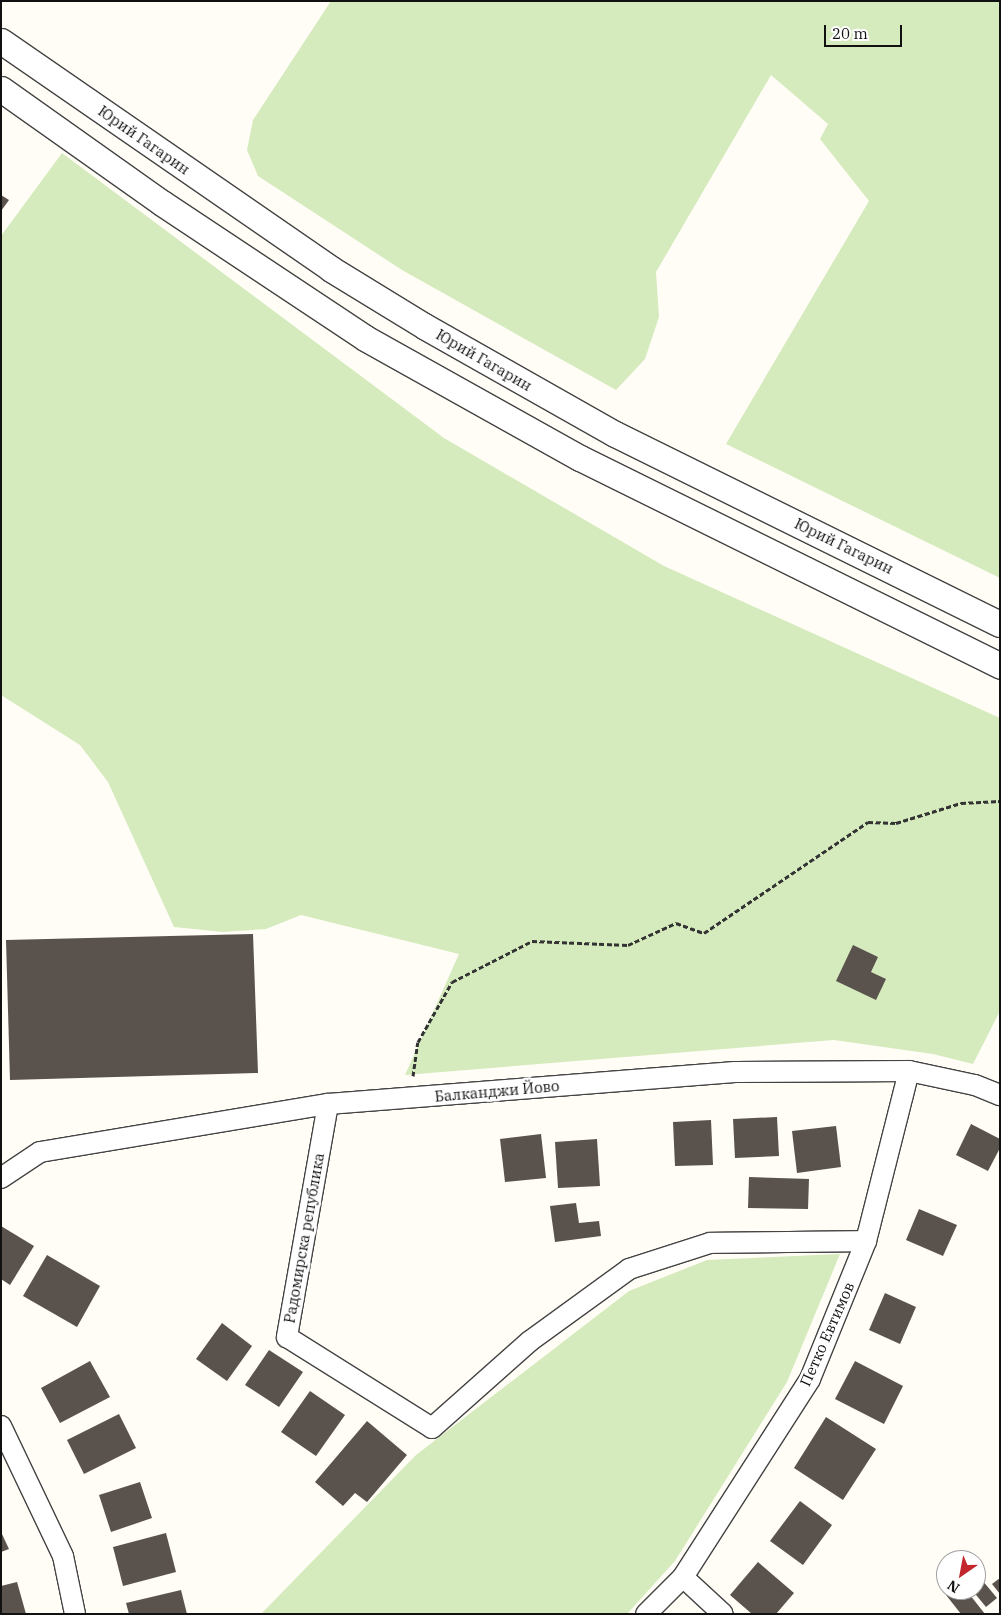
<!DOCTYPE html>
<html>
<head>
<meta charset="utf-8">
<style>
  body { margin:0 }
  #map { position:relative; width:1001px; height:1615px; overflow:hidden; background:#fffdf5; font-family:"IBM Plex Serif",serif }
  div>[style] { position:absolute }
  .green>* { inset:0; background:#d5ebbd }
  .building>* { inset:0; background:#5a524d }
  .path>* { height:3px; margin-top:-1.5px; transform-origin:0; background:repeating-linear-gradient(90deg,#333 0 5px,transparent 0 7.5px) }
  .roads { filter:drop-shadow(1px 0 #444) drop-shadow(-1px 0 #444) drop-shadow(0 1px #444) drop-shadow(0 -1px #444) }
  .minor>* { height:20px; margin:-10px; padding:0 10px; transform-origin:10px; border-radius:10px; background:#fff }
  .tertiary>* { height:25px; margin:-12.5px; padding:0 12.5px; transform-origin:12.5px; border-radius:12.5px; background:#fff }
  span { translate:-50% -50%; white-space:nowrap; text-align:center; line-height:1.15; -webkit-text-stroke:5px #fff; paint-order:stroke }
  .street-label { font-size:15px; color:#111 }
  .frame { position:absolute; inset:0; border:2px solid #111; pointer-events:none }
  .north { position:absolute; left:936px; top:1550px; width:50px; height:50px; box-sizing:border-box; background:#fff; border:1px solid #a0a0a0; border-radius:50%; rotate:213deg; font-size:14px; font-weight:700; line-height:20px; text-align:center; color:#111 }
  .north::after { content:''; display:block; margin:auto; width:18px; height:22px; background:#c4262e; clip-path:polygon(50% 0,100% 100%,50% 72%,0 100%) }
  .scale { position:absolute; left:824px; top:25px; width:78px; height:22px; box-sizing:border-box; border:2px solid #111; border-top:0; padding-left:6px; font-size:15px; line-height:18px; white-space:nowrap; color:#111; -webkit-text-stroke:4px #fff; paint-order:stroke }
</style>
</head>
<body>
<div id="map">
  <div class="green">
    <div style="clip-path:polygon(331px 1px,1000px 1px,1000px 578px,726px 444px,869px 201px,820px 139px,828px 124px,771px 75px,656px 272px,659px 317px,645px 359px,616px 390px,402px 270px,258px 176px,247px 150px,253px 120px)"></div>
    <div style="clip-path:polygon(62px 153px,444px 438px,664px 566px,1000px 718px,1000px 1011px,973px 1064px,933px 1054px,834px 1040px,405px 1075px,459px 954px,301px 915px,266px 929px,223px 932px,174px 927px,108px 782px,80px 745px,1px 695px,1px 236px)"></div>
    <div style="clip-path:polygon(840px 1254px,787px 1382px,675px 1561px,627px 1614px,261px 1614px,416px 1455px,629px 1291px,707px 1260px)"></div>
  </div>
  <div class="building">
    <div style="clip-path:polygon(1px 195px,9px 200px,1px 211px)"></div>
    <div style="clip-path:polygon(253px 934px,258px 1073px,10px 1080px,6px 940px)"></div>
    <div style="clip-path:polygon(853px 945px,878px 957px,871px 972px,886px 979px,876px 1000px,836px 981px)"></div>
    <div style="clip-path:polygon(777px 1117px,779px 1156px,735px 1158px,733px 1119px)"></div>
    <div style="clip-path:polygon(711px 1120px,713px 1165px,675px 1166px,673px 1122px)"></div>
    <div style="clip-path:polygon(971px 1124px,1000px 1139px,1000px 1148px,988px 1171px,956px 1155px)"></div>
    <div style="clip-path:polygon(836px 1126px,841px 1167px,797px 1173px,792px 1131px)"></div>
    <div style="clip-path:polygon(541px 1134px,546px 1178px,505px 1182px,500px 1139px)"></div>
    <div style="clip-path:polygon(597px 1139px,600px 1186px,558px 1188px,555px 1142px)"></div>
    <div style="clip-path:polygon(749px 1177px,809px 1179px,808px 1209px,748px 1208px)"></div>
    <div style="clip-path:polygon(576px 1203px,579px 1223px,599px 1221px,601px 1236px,555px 1242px,550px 1206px)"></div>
    <div style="clip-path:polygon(919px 1209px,957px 1225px,943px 1256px,906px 1240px)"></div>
    <div style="clip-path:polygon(1px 1226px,34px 1246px,10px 1285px,1px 1279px)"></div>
    <div style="clip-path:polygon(47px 1255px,100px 1286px,77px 1327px,23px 1296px)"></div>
    <div style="clip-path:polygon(885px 1293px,916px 1307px,900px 1344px,869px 1330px)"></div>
    <div style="clip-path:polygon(222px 1323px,252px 1346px,227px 1381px,196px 1359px)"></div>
    <div style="clip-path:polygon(269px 1350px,303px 1372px,279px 1407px,245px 1385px)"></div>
    <div style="clip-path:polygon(90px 1361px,110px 1397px,60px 1423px,41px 1388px)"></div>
    <div style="clip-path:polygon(855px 1361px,903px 1386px,884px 1424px,835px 1399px)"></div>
    <div style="clip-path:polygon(310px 1391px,345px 1415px,316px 1456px,281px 1432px)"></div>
    <div style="clip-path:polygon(119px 1414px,136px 1448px,84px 1474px,67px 1440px)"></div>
    <div style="clip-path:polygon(826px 1417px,876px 1449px,843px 1500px,794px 1468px)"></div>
    <div style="clip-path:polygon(367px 1421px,407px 1455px,367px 1502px,355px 1493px,343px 1506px,315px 1482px)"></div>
    <div style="clip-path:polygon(140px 1482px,152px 1518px,111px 1532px,99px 1495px)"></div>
    <div style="clip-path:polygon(800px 1501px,832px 1525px,803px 1565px,770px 1541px)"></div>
    <div style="clip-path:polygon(1px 1532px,9px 1549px,1px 1552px)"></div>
    <div style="clip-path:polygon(166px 1533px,176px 1572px,123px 1586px,113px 1547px)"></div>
    <div style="clip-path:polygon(758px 1562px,794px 1593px,776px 1614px,752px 1614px,730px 1595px)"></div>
    <div style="clip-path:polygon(977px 1574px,997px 1598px,986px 1607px,972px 1590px,976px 1590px)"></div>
    <div style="clip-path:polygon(1000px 1578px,1000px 1594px,992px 1584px)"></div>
    <div style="clip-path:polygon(17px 1582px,26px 1614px,1px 1614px,1px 1586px)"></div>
    <div style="clip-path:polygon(181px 1590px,187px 1614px,129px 1614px,126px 1603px)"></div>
    <div style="clip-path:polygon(952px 1590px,966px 1590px,985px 1614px,961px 1614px,946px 1595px)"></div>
  </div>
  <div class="path">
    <div style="left:413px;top:1076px;width:34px;rotate:-82deg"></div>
    <div style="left:418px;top:1042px;width:69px;rotate:-60.5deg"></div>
    <div style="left:452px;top:982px;width:90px;rotate:-27.1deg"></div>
    <div style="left:532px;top:941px;width:96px;rotate:2.4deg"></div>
    <div style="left:628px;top:945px;width:53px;rotate:-24.6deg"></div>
    <div style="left:676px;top:923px;width:30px;rotate:20deg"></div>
    <div style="left:704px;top:933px;width:198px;rotate:-34.1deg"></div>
    <div style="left:868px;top:822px;width:28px;rotate:2deg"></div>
    <div style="left:896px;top:823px;width:68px;rotate:-17.1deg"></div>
    <div style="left:961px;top:803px;width:39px;rotate:-3deg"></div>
  </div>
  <div class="roads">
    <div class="minor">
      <div style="left:328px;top:1104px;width:237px;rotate:100deg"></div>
      <div style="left:287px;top:1337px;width:171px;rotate:32.1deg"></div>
      <div style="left:432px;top:1428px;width:131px;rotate:-41.6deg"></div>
      <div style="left:530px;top:1341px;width:122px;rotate:-36deg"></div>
      <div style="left:629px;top:1269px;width:85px;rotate:-17.8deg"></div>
      <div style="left:710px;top:1243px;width:156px;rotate:-0.7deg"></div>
      <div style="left:1px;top:1178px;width:47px;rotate:-33.7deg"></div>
      <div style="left:40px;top:1152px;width:292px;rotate:-9.5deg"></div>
      <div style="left:328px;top:1104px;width:408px;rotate:-4.5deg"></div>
      <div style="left:735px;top:1072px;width:174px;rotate:-0.3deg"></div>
      <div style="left:909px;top:1071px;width:67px;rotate:12deg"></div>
      <div style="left:975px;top:1085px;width:27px;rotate:22deg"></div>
      <div style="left:1px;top:1426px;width:144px;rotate:64.5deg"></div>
      <div style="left:63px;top:1556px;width:59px;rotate:78.3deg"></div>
      <div style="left:683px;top:1577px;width:54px;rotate:42.8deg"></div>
      <div style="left:646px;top:1614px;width:52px;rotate:-45deg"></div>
      <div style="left:683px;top:1577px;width:235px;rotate:-57.3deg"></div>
      <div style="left:810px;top:1379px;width:149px;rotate:-67.9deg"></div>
      <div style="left:866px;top:1241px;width:175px;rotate:-75.8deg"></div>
    </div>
    <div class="tertiary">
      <div style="left:1px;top:41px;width:401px;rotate:34.6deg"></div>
      <div style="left:331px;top:269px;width:109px;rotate:31.5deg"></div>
      <div style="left:424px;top:326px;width:219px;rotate:29.5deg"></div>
      <div style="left:615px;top:434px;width:429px;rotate:26.3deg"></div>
      <div style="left:1px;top:89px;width:197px;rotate:35.3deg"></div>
      <div style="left:162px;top:203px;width:244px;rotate:33.6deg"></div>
      <div style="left:365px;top:338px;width:246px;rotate:29.2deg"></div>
      <div style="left:580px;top:458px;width:469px;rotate:26.3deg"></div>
    </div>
  </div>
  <div class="street-label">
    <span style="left:144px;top:140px;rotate:35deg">Юрий Гагарин</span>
    <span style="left:484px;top:360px;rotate:30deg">Юрий Гагарин</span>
    <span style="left:844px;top:546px;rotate:26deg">Юрий Гагарин</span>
    <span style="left:497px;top:1091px;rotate:-5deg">Балканджи Йово</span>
    <span style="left:304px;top:1238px;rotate:-80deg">Радомирска република</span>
    <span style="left:827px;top:1334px;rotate:-66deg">Петко Евтимов</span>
  </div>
  <div class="frame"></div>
  <div class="north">N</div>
  <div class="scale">20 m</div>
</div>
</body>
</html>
